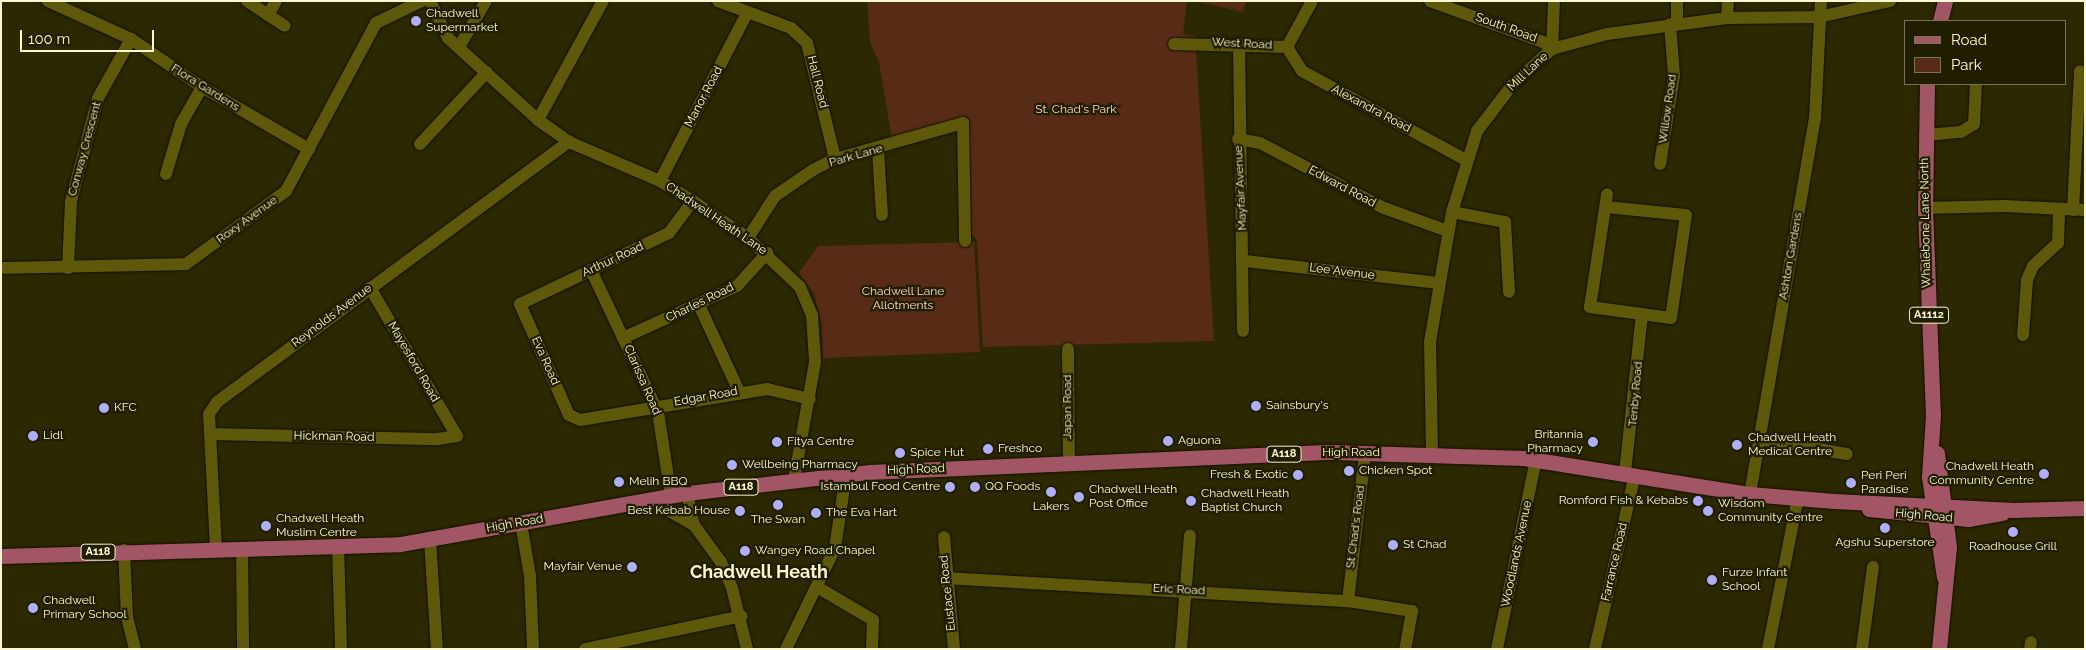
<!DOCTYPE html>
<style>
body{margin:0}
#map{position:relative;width:2086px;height:650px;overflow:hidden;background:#2b2802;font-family:Raleway,sans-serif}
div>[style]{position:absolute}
.green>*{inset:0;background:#582b16}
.roads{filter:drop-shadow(0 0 1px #121000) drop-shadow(0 0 1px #121000)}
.minor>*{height:12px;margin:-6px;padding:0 6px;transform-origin:6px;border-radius:6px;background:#5e580b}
.major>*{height:15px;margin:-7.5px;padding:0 7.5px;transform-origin:7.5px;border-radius:7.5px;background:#a25665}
.dots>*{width:14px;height:14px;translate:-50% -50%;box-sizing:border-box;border:2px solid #211e00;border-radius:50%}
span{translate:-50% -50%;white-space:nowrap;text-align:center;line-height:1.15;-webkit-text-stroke:4.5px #211e00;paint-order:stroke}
.shield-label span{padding:1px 4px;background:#211e00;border:1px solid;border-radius:4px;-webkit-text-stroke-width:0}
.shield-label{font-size:11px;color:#f9f7d4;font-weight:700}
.poi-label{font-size:12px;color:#f9f7d4}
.left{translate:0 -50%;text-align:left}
.right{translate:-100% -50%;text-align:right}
.street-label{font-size:12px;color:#f9f7d4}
.park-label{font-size:12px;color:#fbd6c5}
.district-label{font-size:18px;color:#f9f7d4;font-weight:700}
.frame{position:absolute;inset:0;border:2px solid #f9f7d4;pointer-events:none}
.legend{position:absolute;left:1904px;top:20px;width:162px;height:65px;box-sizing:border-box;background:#211e00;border:1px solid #777555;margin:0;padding:6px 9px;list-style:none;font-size:15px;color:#f9f7d4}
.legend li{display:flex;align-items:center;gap:10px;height:25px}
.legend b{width:25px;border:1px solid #777555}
.scale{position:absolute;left:20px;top:30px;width:134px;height:22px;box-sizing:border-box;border:2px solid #f9f7d4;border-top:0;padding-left:6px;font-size:15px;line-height:18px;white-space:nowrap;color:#f9f7d4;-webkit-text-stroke:4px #211e00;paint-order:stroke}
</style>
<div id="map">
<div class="green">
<i style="clip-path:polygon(867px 1px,1187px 1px,1183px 34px,1195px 36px,1214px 341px,983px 347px,977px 241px,972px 234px,967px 116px,892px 139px,879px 62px,870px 42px)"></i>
<i style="clip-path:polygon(1195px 1px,1246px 1px,1243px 12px)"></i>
<i style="clip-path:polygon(974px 242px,980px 352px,823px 358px,822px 324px,814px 294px,799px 273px,818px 246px)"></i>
</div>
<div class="roads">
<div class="minor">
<i style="left:48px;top:1px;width:91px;rotate:24.6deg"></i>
<i style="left:131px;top:39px;width:86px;rotate:34.1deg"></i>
<i style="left:202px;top:87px;width:124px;rotate:30.1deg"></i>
<i style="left:247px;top:1px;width:45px;rotate:33.3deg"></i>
<i style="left:430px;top:1px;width:41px;rotate:64.1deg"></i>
<i style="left:448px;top:38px;width:122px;rotate:42.3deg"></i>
<i style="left:538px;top:120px;width:38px;rotate:35deg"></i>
<i style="left:569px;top:142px;width:99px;rotate:23.2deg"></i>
<i style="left:660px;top:181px;width:39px;rotate:31deg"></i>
<i style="left:693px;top:201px;width:66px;rotate:33.9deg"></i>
<i style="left:748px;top:238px;width:71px;rotate:43.3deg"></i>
<i style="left:800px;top:287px;width:30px;rotate:67deg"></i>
<i style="left:812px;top:315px;width:47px;rotate:86.3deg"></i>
<i style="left:815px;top:362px;width:120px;rotate:100.1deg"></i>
<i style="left:718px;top:1px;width:78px;rotate:20.3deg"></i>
<i style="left:791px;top:28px;width:22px;rotate:43deg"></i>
<i style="left:807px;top:43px;width:119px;rotate:76.4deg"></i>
<i style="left:1430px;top:1px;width:120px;rotate:19.9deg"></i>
<i style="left:1543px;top:42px;width:11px;rotate:38deg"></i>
<i style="left:1677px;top:1px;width:21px;rotate:90deg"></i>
<i style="left:268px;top:15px;width:16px;rotate:-60deg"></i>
<i style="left:1727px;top:18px;width:17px;rotate:-87deg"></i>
<i style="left:1174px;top:44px;width:113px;rotate:1.5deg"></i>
<i style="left:1287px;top:47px;width:52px;rotate:-61.5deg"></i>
<i style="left:1239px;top:44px;width:287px;rotate:89.2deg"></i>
<i style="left:459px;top:47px;width:53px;rotate:-59.6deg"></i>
<i style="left:1287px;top:47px;width:28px;rotate:58deg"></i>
<i style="left:1302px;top:71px;width:187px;rotate:28.5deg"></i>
<i style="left:1552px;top:49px;width:48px;rotate:-87.6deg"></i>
<i style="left:538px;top:120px;width:136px;rotate:-61.4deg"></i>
<i style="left:1925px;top:135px;width:36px;rotate:-5deg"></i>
<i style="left:1961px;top:132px;width:15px;rotate:-32deg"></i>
<i style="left:1974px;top:124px;width:40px;rotate:-87.1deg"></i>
<i style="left:1238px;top:139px;width:22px;rotate:10deg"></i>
<i style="left:1260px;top:143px;width:140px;rotate:27.7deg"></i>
<i style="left:1384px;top:208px;width:68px;rotate:19.8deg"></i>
<i style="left:420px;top:144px;width:98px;rotate:-47.1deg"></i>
<i style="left:878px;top:150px;width:65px;rotate:86.5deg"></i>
<i style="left:1660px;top:164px;width:89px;rotate:-81deg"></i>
<i style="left:1674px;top:76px;width:52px;rotate:-94.4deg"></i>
<i style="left:166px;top:174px;width:52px;rotate:-73.3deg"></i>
<i style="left:181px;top:124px;width:43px;rotate:-60.4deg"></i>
<i style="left:660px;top:181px;width:189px;rotate:-62.6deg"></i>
<i style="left:693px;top:201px;width:40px;rotate:127deg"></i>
<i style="left:669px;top:233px;width:165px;rotate:154.5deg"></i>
<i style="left:520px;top:304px;width:121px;rotate:66.2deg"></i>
<i style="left:569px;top:415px;width:12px;rotate:24deg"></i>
<i style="left:580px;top:420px;width:190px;rotate:-9.4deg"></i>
<i style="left:767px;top:389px;width:44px;rotate:13.1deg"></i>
<i style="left:1606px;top:207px;width:80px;rotate:5.7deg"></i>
<i style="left:1686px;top:215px;width:104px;rotate:98.3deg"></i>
<i style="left:1671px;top:318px;width:82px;rotate:-172.3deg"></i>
<i style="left:1590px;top:307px;width:114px;rotate:-81.4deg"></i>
<i style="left:1925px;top:208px;width:79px;rotate:-1.5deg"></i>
<i style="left:2004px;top:206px;width:81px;rotate:2.8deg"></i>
<i style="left:2073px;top:210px;width:139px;rotate:-87.1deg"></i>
<i style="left:1452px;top:212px;width:54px;rotate:10.7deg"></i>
<i style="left:1505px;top:222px;width:70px;rotate:86.7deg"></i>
<i style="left:748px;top:238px;width:50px;rotate:-57.3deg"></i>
<i style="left:775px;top:196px;width:46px;rotate:-34.4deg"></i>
<i style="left:813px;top:170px;width:25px;rotate:-27deg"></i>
<i style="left:835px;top:159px;width:133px;rotate:-15.7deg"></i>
<i style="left:963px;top:123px;width:118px;rotate:89deg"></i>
<i style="left:1245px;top:261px;width:195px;rotate:6.5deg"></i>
<i style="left:1px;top:268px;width:185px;rotate:-1.2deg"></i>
<i style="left:186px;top:264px;width:124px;rotate:-36.1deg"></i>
<i style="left:286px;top:191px;width:191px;rotate:-61.8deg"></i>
<i style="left:376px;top:23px;width:51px;rotate:-25.6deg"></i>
<i style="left:68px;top:268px;width:67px;rotate:-87.4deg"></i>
<i style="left:71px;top:201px;width:106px;rotate:-75.3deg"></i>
<i style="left:98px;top:98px;width:68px;rotate:-60.8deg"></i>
<i style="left:591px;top:270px;width:157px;rotate:64.7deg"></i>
<i style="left:658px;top:412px;width:85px;rotate:81.2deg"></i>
<i style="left:699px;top:305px;width:95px;rotate:65.1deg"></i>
<i style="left:2023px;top:335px;width:55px;rotate:-85.8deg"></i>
<i style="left:2027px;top:280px;width:15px;rotate:-67deg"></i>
<i style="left:2033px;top:266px;width:34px;rotate:-43deg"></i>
<i style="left:2058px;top:243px;width:34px;rotate:-88deg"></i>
<i style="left:623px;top:338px;width:125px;rotate:-24.5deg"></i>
<i style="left:737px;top:286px;width:45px;rotate:-47.7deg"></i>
<i style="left:1068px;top:349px;width:116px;rotate:89.5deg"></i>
<i style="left:211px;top:434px;width:227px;rotate:1.3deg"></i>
<i style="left:438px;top:439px;width:19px;rotate:-9deg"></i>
<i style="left:457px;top:436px;width:172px;rotate:-120.4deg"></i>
<i style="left:1760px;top:439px;width:88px;rotate:9.8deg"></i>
<i style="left:1432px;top:454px;width:112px;rotate:-91deg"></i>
<i style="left:1430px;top:342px;width:132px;rotate:-80.4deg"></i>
<i style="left:1452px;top:212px;width:85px;rotate:-72.8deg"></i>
<i style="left:1477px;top:131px;width:59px;rotate:-52.5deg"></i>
<i style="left:1513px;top:84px;width:52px;rotate:-41.9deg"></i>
<i style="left:1552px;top:49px;width:57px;rotate:-15.3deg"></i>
<i style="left:1607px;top:34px;width:121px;rotate:-7.6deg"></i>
<i style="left:1727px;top:18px;width:92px;rotate:-0.6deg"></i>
<i style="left:1819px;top:17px;width:73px;rotate:-12.7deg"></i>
<i style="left:1625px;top:473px;width:160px;rotate:-83.9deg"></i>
<i style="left:687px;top:493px;width:33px;rotate:78deg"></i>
<i style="left:694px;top:525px;width:46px;rotate:53.9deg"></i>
<i style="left:721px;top:562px;width:28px;rotate:67deg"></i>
<i style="left:732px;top:588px;width:63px;rotate:76.2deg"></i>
<i style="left:1750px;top:494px;width:381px;rotate:-80.2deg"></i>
<i style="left:1815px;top:119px;width:118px;rotate:-87.1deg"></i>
<i style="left:649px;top:500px;width:51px;rotate:29.1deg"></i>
<i style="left:521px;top:523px;width:54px;rotate:80.4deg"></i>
<i style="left:530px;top:576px;width:73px;rotate:87.6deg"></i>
<i style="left:944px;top:537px;width:112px;rotate:84.9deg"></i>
<i style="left:430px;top:539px;width:110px;rotate:86.4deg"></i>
<i style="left:338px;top:546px;width:103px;rotate:88.3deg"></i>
<i style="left:216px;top:548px;width:134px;rotate:-93deg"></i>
<i style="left:209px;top:414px;width:14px;rotate:-56deg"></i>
<i style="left:217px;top:402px;width:438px;rotate:-36.5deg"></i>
<i style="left:242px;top:548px;width:101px;rotate:89.4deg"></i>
<i style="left:124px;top:550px;width:67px;rotate:87.4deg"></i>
<i style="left:127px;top:617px;width:33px;rotate:76deg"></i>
<i style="left:945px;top:578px;width:404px;rotate:3.3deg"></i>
<i style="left:1348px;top:601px;width:65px;rotate:8.9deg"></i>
<i style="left:1412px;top:611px;width:39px;rotate:100deg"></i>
<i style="left:817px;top:587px;width:65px;rotate:30.5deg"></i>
<i style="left:873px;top:620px;width:29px;rotate:92deg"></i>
<i style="left:1348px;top:601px;width:149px;rotate:-83.4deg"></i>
<i style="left:585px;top:649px;width:160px;rotate:-11.9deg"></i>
<i style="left:786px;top:649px;width:112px;rotate:-64.1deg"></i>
<i style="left:835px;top:548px;width:75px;rotate:-81.5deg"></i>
<i style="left:1181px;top:649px;width:114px;rotate:-85.5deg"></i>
<i style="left:1497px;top:649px;width:194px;rotate:-78.4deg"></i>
<i style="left:1595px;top:649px;width:179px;rotate:-77.1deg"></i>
<i style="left:1768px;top:649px;width:154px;rotate:-78.8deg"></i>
<i style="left:1862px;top:649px;width:83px;rotate:-82.4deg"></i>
<i style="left:2030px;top:649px;width:7px;rotate:-82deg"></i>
</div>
<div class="major">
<i style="left:1940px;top:21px;width:21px;rotate:-76deg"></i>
<i style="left:1927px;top:84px;width:124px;rotate:90.9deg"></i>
<i style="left:1925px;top:208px;width:207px;rotate:87.8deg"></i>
<i style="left:1933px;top:415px;width:62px;rotate:93.7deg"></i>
<i style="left:1929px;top:477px;width:101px;rotate:81.5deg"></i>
<i style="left:1937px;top:453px;width:95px;rotate:82.7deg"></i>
<i style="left:1949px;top:547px;width:102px;rotate:95.6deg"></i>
<i style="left:1869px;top:509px;width:100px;rotate:5.8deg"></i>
<i style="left:1968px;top:519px;width:35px;rotate:-10deg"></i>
<i style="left:1px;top:556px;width:399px;rotate:-1.7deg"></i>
<i style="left:400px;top:544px;width:291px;rotate:-10.1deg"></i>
<i style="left:687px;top:493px;width:183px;rotate:-6.6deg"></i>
<i style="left:869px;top:472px;width:463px;rotate:-2.5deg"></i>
<i style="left:1332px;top:452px;width:192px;rotate:1.8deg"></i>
<i style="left:1524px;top:458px;width:229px;rotate:9.1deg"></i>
<i style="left:1750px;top:494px;width:84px;rotate:4.8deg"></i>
<i style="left:1834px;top:501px;width:180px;rotate:2.9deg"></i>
<i style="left:2014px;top:510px;width:71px;rotate:-1.6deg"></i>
</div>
</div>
<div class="dots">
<i style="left:416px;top:21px;background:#b0aefa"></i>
<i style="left:1256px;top:406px;background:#b0aefa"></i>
<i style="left:104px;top:408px;background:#b0aefa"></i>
<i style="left:33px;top:436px;background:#b0aefa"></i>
<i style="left:1168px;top:441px;background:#b0aefa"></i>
<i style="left:777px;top:442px;background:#b0aefa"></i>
<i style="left:1593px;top:442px;background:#b0aefa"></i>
<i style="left:1737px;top:445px;background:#b0aefa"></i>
<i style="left:988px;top:449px;background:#b0aefa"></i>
<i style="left:900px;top:453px;background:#b0aefa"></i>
<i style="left:732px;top:465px;background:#b0aefa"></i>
<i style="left:1349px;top:471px;background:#b0aefa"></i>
<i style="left:2044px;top:474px;background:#b0aefa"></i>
<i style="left:1298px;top:475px;background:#b0aefa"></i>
<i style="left:619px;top:482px;background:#b0aefa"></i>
<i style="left:1851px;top:483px;background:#b0aefa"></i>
<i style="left:950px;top:487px;background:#b0aefa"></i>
<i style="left:975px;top:487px;background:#b0aefa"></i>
<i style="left:1051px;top:492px;background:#b0aefa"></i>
<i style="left:1079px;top:497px;background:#b0aefa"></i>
<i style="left:1191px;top:501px;background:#b0aefa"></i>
<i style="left:1698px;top:501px;background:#b0aefa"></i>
<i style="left:778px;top:505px;background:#b0aefa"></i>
<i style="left:740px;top:511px;background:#b0aefa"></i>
<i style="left:1708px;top:511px;background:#b0aefa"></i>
<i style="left:816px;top:513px;background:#b0aefa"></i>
<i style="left:266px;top:526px;background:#b0aefa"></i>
<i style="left:1885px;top:528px;background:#b0aefa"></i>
<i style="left:2013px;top:532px;background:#b0aefa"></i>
<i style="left:1393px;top:545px;background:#b0aefa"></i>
<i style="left:745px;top:551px;background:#b0aefa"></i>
<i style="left:632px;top:567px;background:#b0aefa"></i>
<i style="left:1712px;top:580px;background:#b0aefa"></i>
<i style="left:33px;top:608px;background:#b0aefa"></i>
</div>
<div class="shield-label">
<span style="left:1929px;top:315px">A1112</span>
<span style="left:1284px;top:454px">A118</span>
<span style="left:741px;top:487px">A118</span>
<span style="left:98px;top:552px">A118</span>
</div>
<div class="poi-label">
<span class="left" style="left:426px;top:21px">Chadwell<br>Supermarket</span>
<span class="left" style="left:1266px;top:406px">Sainsbury's</span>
<span class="left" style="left:114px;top:408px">KFC</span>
<span class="right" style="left:1583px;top:442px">Britannia<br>Pharmacy</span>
<span class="left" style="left:43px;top:436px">Lidl</span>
<span class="left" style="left:1748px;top:445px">Chadwell Heath<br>Medical Centre</span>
<span class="left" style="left:1178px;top:441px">Aguona</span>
<span class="left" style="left:787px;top:442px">Fitya Centre</span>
<span class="left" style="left:998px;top:449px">Freshco</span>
<span class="left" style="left:910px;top:453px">Spice Hut</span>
<span class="left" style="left:742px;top:465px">Wellbeing Pharmacy</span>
<span class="right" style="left:2034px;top:474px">Chadwell Heath<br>Community Centre</span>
<span class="left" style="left:1359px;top:471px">Chicken Spot</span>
<span class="right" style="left:1288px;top:475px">Fresh &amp; Exotic</span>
<span class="left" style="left:1861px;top:483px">Peri Peri<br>Paradise</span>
<span class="left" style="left:629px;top:482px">Melih BBQ</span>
<span class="right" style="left:940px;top:487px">Istambul Food Centre</span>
<span class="left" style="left:985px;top:487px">QQ Foods</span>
<span class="left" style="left:1089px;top:497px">Chadwell Heath<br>Post Office</span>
<span class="left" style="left:1201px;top:501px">Chadwell Heath<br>Baptist Church</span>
<span class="right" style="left:1688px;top:501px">Romford Fish &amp; Kebabs</span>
<span class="left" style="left:1718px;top:511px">Wisdom<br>Community Centre</span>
<span style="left:1051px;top:507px">Lakers</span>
<span class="right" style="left:730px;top:511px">Best Kebab House</span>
<span class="left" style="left:826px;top:513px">The Eva Hart</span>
<span class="left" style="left:276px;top:526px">Chadwell Heath<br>Muslim Centre</span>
<span style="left:778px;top:520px">The Swan</span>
<span style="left:1885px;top:543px">Agshu Superstore</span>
<span class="left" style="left:1403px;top:545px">St Chad</span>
<span style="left:2013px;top:547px">Roadhouse Grill</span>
<span class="left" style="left:755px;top:551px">Wangey Road Chapel</span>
<span class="right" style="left:622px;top:567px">Mayfair Venue</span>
<span class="left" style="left:1722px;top:580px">Furze Infant<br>School</span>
<span class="left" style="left:43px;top:608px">Chadwell<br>Primary School</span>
</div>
<div class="street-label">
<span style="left:1506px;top:28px;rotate:20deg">South Road</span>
<span style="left:1242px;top:44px;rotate:3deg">West Road</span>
<span style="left:1528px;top:72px;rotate:-43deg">Mill Lane</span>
<span style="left:817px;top:82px;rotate:76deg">Hall Road</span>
<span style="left:205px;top:88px;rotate:32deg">Flora Gardens</span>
<span style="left:704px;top:97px;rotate:-62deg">Manor Road</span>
<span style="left:1371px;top:109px;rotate:28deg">Alexandra Road</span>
<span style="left:1668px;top:109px;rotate:-82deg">Willow Road</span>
<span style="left:85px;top:149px;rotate:-75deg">Conway Crescent</span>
<span style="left:856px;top:156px;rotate:-16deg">Park Lane</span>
<span style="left:1342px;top:187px;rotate:28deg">Edward Road</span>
<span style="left:1241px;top:188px;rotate:-93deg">Mayfair Avenue</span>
<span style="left:716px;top:219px;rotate:34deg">Chadwell Heath Lane</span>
<span style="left:247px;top:220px;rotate:-36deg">Roxy Avenue</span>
<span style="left:1926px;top:223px;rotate:-91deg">Whalebone Lane North</span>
<span style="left:1791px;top:256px;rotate:-80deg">Ashton Gardens</span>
<span style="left:613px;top:260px;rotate:-25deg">Arthur Road</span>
<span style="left:1342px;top:272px;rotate:7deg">Lee Avenue</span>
<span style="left:700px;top:303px;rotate:-26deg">Charles Road</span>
<span style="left:332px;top:316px;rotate:-37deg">Reynolds Avenue</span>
<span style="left:545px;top:361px;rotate:66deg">Eva Road</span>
<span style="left:413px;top:362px;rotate:60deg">Mayesford Road</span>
<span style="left:642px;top:380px;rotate:66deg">Clarissa Road</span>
<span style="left:1636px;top:394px;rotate:-85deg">Tenby Road</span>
<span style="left:706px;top:397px;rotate:-10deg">Edgar Road</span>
<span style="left:1068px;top:407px;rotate:-90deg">Japan Road</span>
<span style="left:334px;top:437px;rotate:1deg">Hickman Road</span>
<span style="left:1351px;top:453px">High Road</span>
<span style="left:916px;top:470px;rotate:-2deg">High Road</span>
<span style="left:1924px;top:516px;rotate:5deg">High Road</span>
<span style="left:515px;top:524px;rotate:-10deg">High Road</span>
<span style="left:1356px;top:527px;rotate:-83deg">St Chad's Road</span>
<span style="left:1517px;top:554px;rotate:-78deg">Woodlands Avenue</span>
<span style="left:1615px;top:562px;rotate:-77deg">Farrance Road</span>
<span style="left:1179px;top:590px;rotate:3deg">Eric Road</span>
<span style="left:948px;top:593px;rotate:-96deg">Eustace Road</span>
</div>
<div class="park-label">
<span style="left:1076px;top:110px">St. Chad's Park</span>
<span style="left:903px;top:299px">Chadwell Lane<br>Allotments</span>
</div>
<div class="district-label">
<span style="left:759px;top:572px">Chadwell Heath</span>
</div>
<div class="frame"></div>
<ul class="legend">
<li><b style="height:6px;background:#a25665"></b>Road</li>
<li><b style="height:14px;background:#582b16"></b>Park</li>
</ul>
<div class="scale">100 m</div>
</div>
